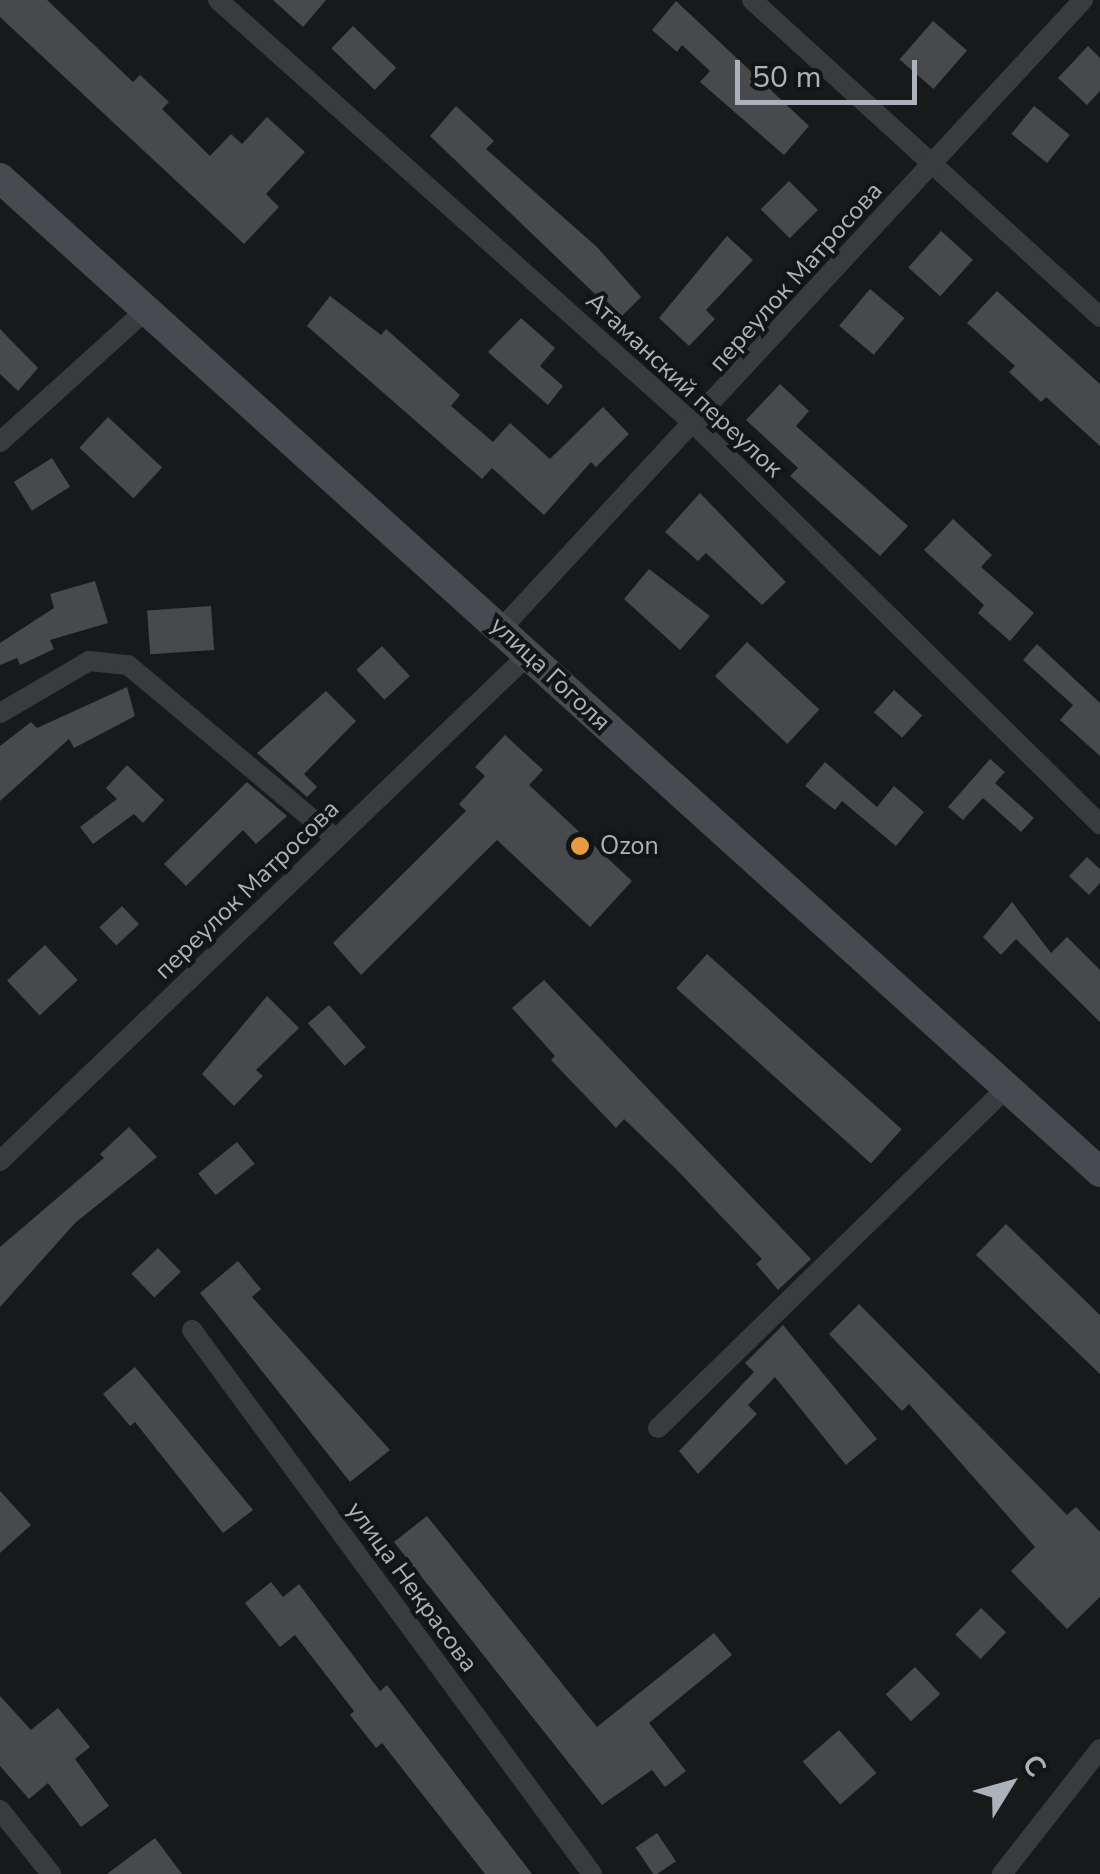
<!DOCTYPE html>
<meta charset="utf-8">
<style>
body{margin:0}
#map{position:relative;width:1100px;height:1874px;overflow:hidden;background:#18191a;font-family:"Nunito Sans",sans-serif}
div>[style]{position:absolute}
.building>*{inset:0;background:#47494d;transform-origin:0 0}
.minor>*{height:20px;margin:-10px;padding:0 10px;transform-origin:10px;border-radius:10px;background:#3a3b3f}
.secondary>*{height:30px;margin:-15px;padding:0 15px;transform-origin:15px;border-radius:15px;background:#484a4f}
.dots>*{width:28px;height:28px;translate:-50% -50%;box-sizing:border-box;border:5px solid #131415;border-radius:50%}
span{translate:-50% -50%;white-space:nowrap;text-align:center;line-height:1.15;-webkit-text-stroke:8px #131415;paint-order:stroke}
.street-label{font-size:25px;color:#abb2b9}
.poi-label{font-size:25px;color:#abb2b9}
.left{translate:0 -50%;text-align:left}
.north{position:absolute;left:960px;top:1734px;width:100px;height:100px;-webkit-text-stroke:8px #131415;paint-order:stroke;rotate:53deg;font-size:28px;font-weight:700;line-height:40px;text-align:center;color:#abb2b9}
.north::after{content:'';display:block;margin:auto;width:35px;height:45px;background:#abb2b9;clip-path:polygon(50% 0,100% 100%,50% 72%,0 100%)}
.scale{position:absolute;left:735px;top:60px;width:182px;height:45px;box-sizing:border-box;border:5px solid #abb2b9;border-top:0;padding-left:12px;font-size:30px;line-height:35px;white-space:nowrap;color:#abb2b9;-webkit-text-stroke:8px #131415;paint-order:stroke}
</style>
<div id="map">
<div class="building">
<i style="clip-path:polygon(0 0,47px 0,133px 82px,140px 75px,169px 102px,162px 109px,210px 156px,231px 134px,242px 144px,267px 117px,305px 152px,266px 194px,279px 207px,244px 244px,0 17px)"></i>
<i style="clip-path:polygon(273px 0,326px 0,303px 27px)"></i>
<i style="clip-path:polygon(676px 1px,809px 126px,784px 155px,700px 82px,710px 71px,682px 45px,677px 52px,652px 30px)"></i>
<i style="left:933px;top:21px;width:45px;height:51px;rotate:41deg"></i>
<i style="left:353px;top:26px;width:60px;height:31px;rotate:44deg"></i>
<i style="clip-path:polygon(1088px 46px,1100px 58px,1100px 91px,1087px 105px,1058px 78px)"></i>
<i style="clip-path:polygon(456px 106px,494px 141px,486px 149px,597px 247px,641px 297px,620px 318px,430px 136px)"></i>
<i style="left:1034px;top:106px;width:46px;height:36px;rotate:39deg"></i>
<i style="left:789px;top:181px;width:41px;height:40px;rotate:45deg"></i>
<i style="left:941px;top:231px;width:43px;height:49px;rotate:42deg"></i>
<i style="clip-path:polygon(727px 236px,753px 260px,706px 310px,715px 319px,689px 346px,659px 318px)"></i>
<i style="left:870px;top:289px;width:45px;height:48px;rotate:40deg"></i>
<i style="clip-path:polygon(997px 291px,1100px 384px,1100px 446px,1046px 397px,1041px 402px,1009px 372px,1015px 366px,967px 323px)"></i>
<i style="clip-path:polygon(330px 296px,381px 335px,386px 329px,460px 395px,451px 406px,493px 442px,510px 423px,550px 459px,603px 407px,629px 434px,596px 467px,591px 462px,544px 515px,492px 468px,482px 479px,307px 326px)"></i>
<i style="clip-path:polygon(521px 318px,555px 348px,540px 366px,563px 386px,548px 405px,488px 352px)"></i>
<i style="clip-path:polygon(0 329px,38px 368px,18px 391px,0 374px)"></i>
<i style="clip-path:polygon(780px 384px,809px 411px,796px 426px,908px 526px,880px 556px,790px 476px,798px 468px,746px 420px)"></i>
<i style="left:108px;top:417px;width:74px;height:42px;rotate:43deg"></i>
<i style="left:52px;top:458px;width:34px;height:45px;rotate:58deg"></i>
<i style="clip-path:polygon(700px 493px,786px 582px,762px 605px,706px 553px,698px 561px,665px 532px)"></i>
<i style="clip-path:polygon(953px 519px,992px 555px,981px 567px,1034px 613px,1010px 641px,978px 613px,984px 605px,924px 550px)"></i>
<i style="clip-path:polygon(649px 569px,710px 616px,680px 650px,624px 599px)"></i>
<i style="clip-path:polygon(95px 581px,108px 623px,50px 640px,54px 649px,20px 665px,17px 658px,0 665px,0 643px,54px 608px,50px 594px)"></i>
<i style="left:211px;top:606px;width:44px;height:64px;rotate:86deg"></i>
<i style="left:747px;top:642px;width:99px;height:47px;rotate:43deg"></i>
<i style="clip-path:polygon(1037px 644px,1100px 703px,1100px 756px,1060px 720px,1073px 705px,1023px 660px)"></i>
<i style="left:382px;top:646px;width:41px;height:35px;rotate:47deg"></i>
<i style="clip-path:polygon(127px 687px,135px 716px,74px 748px,69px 739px,0 801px,0 746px,31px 722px,37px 728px)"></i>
<i style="left:894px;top:690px;width:38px;height:30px;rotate:42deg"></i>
<i style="clip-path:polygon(326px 691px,356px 721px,304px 774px,317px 787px,307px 797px,257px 753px)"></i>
<i style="clip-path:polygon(505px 735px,543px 770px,529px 785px,632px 881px,590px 927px,497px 840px,361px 975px,333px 943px,466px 811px,459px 804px,485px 776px,475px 767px)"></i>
<i style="clip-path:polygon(990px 759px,1005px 772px,995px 783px,1034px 818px,1021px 832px,983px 798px,963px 820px,948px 807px)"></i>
<i style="clip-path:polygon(825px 762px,877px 807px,894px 786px,924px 812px,896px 846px,842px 801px,835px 810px,805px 786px)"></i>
<i style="clip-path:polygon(127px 765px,164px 800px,143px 823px,134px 814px,93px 844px,80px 827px,117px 799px,106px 788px)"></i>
<i style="clip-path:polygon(247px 782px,287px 816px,256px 844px,243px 830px,186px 886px,164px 864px)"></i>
<i style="clip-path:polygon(1087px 857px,1100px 869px,1100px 883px,1089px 895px,1069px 876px)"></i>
<i style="clip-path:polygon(1012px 902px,1051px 953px,1067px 937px,1100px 970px,1100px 1022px,1016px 939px,1001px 955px,983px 937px)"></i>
<i style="left:122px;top:906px;width:25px;height:31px;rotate:47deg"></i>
<i style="left:45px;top:945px;width:48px;height:52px;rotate:47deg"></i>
<i style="left:707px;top:954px;width:262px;height:46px;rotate:42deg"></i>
<i style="clip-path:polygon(544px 980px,811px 1259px,778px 1290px,756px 1264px,762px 1259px,676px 1169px,624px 1119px,616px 1128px,551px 1060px,555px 1056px,512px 1008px)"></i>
<i style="clip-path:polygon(267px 996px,299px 1028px,256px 1070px,263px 1076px,234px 1106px,202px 1074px)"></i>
<i style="left:329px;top:1005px;width:56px;height:28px;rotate:49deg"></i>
<i style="clip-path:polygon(129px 1127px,157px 1157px,75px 1223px,0 1307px,0 1247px,104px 1158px,100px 1154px)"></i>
<i style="left:237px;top:1142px;width:28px;height:50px;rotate:51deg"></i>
<i style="clip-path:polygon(1006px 1224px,1100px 1315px,1100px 1374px,976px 1255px)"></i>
<i style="left:158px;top:1248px;width:33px;height:37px;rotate:46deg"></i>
<i style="clip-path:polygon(238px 1261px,261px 1289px,252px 1297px,390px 1450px,350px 1482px,200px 1293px)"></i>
<i style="clip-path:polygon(859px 1304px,1067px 1515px,1076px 1507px,1100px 1532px,1100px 1597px,1067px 1629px,1011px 1571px,1035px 1547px,909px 1404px,902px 1411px,829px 1334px)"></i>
<i style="clip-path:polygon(783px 1325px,877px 1439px,846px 1465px,775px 1377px,748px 1405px,757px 1414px,698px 1474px,679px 1451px,754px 1372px,745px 1363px)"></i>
<i style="clip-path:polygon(135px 1367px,253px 1510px,223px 1533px,135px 1422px,130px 1426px,103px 1394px)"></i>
<i style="clip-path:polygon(0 1491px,31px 1525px,0 1553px)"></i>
<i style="clip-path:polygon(427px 1516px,597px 1727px,714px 1633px,732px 1655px,649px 1723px,686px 1771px,665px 1787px,652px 1770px,602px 1805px,394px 1542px)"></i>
<i style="clip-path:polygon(271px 1582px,283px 1597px,299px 1584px,380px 1691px,387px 1685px,532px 1874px,485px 1874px,382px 1743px,376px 1748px,350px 1715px,354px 1711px,295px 1635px,280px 1647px,245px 1603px)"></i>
<i style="left:981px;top:1608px;width:35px;height:37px;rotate:44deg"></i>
<i style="left:915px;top:1667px;width:37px;height:40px;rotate:47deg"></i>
<i style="clip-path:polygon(0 1696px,31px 1730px,58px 1708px,90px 1747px,75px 1759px,109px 1806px,81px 1827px,48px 1783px,29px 1799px,0 1766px)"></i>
<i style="left:839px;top:1730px;width:57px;height:48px;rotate:49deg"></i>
<i style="left:657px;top:1833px;width:34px;height:26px;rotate:56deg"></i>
<i style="clip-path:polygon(155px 1838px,182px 1874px,107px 1874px)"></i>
</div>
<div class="minor">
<i style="left:218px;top:0;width:639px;rotate:41.7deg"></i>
<i style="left:695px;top:425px;width:569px;rotate:44.57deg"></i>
<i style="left:752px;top:0;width:471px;rotate:42.3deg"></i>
<i style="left:0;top:442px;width:197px;rotate:-42.1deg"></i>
<i style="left:501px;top:629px;width:857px;rotate:-47.22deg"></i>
<i style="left:0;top:713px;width:103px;rotate:-30.3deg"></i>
<i style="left:89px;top:661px;width:39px;rotate:6deg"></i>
<i style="left:128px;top:665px;width:271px;rotate:39.9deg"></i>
<i style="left:0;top:1161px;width:733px;rotate:-43.78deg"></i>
<i style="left:192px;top:1330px;width:675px;rotate:53.67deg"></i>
<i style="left:658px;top:1428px;width:487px;rotate:-44.3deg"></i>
<i style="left:0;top:1810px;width:82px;rotate:51.4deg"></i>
<i style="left:1002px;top:1874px;width:159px;rotate:-51.9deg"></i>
</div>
<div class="secondary">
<i style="left:0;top:178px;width:1483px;rotate:42.1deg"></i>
</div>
<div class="dots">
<i style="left:580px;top:846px;background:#e89a43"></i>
</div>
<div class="street-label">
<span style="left:796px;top:277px;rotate:-48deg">переулок Матросова</span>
<span style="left:684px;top:385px;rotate:43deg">Атаманский переулок</span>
<span style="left:550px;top:674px;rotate:43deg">улица Гоголя</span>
<span style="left:247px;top:890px;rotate:-44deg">переулок Матросова</span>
<span style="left:412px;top:1587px;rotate:54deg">улица Некрасова</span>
</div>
<div class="poi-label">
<span class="left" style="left:600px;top:846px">Ozon</span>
</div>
<div class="north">С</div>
<div class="scale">50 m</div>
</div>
